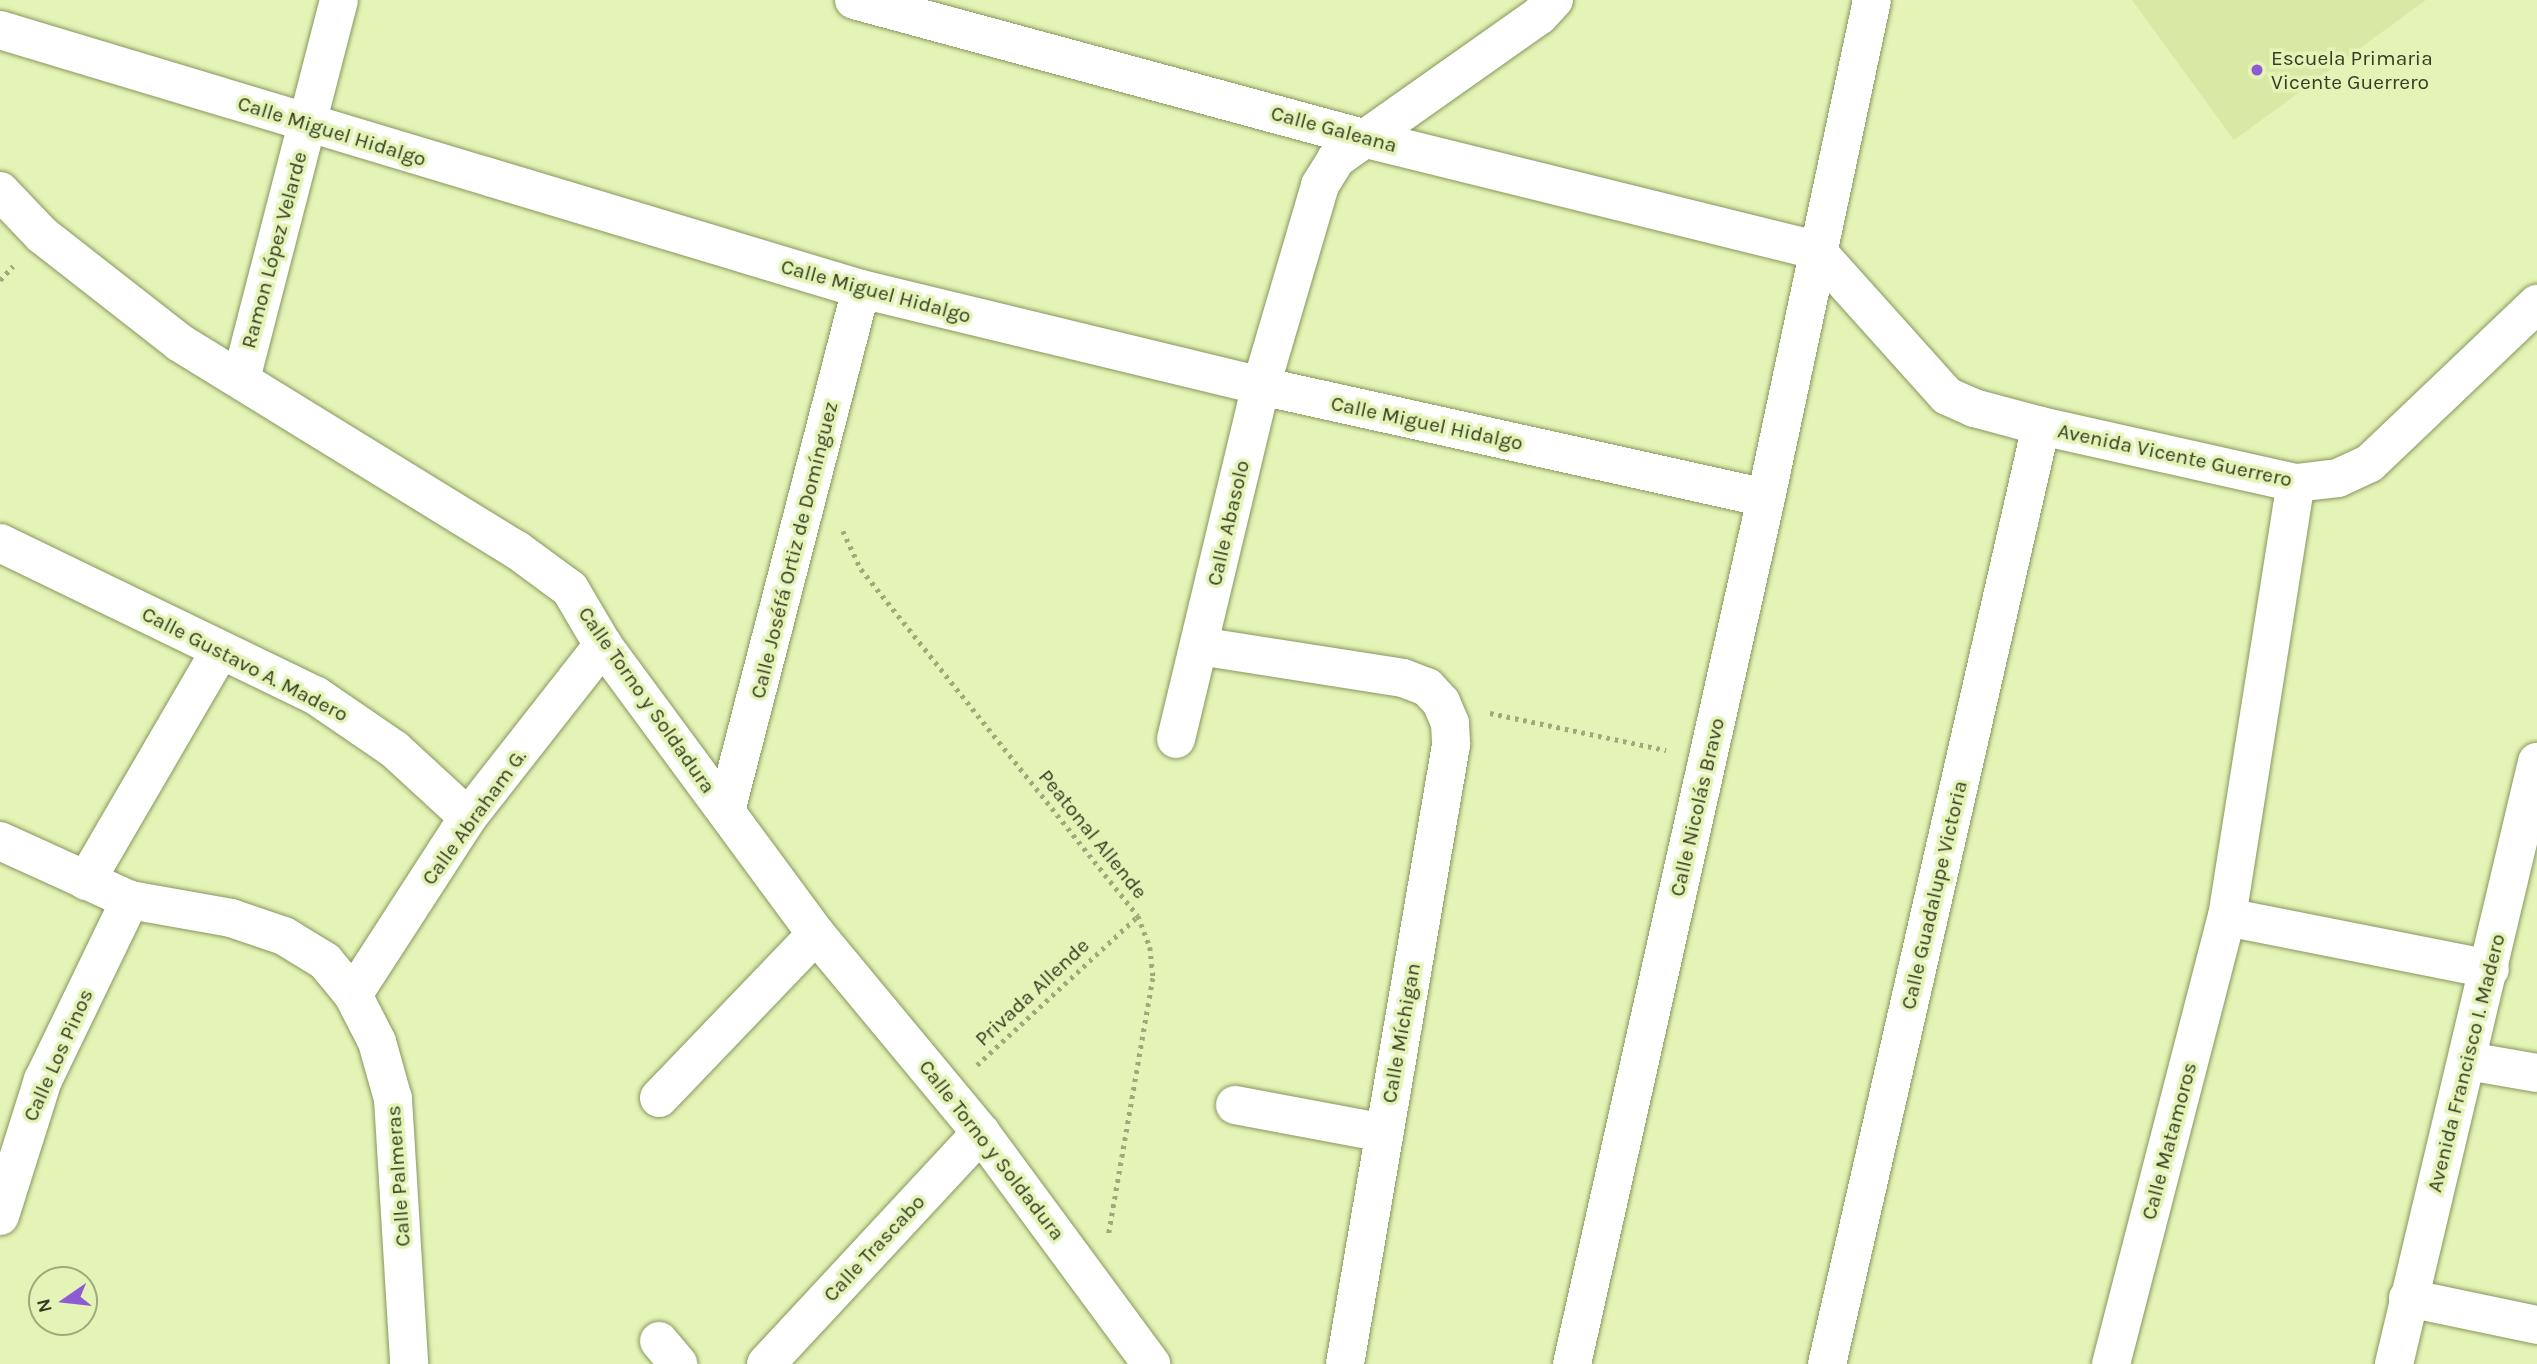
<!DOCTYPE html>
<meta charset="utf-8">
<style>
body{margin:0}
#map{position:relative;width:2537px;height:1364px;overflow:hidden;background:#e3f4b6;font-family:Karla,sans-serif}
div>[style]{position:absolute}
.built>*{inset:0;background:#d8e9a5}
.path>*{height:4.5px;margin-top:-2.25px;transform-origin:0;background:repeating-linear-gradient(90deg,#9eaa7c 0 3.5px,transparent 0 8.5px)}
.roads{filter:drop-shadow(0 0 2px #88965d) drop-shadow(0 0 2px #88965d)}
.street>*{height:38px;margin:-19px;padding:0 19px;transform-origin:19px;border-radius:19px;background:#fff}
.dots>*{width:19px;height:19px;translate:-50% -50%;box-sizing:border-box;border:4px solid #e3f4b6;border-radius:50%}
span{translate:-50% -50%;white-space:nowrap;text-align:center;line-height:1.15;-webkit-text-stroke:7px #e3f4b6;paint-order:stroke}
.poi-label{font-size:21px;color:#373d25}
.left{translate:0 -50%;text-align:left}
.street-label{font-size:21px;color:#373d25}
.north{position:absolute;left:28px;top:1266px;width:70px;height:70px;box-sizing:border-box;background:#e3f4b6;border:2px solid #9eab7c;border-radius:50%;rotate:256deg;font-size:19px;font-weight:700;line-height:28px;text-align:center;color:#373d25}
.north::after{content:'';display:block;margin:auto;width:24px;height:32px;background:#8e5bd3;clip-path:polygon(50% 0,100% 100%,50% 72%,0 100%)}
</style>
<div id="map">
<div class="built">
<i style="clip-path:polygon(2132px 0,2426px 0,2234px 140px)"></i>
</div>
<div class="path">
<i style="left:0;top:280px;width:19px;rotate:-47deg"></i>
<i style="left:843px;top:531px;width:42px;rotate:64.7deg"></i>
<i style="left:861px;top:569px;width:444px;rotate:51.4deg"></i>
<i style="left:1138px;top:916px;width:33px;rotate:69deg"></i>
<i style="left:1150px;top:947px;width:31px;rotate:84deg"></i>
<i style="left:1153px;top:978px;width:260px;rotate:99.8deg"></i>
<i style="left:1490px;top:713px;width:180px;rotate:11.9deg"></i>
<i style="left:977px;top:1065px;width:219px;rotate:-42.8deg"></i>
</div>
<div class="roads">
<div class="street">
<i style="left:854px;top:0;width:527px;rotate:15.17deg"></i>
<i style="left:1363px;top:138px;width:467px;rotate:13.9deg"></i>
<i style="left:0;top:30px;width:899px;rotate:16.74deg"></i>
<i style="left:861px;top:289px;width:412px;rotate:13.6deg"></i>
<i style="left:1261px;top:386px;width:517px;rotate:12.5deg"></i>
<i style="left:0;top:191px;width:61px;rotate:46.3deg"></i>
<i style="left:42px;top:235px;width:175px;rotate:38deg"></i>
<i style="left:180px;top:343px;width:395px;rotate:31.6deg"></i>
<i style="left:517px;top:550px;width:66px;rotate:36.3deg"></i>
<i style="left:570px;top:589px;width:65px;rotate:59.5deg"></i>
<i style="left:603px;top:645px;width:359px;rotate:53.6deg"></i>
<i style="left:816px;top:934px;width:259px;rotate:50.3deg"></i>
<i style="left:981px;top:1133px;width:287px;rotate:53.6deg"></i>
<i style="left:1816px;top:250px;width:196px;rotate:48.1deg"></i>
<i style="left:1947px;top:396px;width:30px;rotate:24deg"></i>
<i style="left:1974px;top:408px;width:69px;rotate:15deg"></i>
<i style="left:2041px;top:426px;width:261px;rotate:12.6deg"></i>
<i style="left:2296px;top:483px;width:42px;rotate:-6.8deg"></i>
<i style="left:2338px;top:478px;width:35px;rotate:-25deg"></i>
<i style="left:2370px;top:463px;width:231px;rotate:-43.6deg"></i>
<i style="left:241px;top:379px;width:391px;rotate:-75.5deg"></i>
<i style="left:0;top:543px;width:350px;rotate:25.8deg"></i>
<i style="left:315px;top:695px;width:96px;rotate:34.4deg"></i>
<i style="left:394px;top:749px;width:100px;rotate:42.6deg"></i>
<i style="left:1199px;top:646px;width:206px;rotate:8.9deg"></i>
<i style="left:1403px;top:678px;width:26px;rotate:21deg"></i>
<i style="left:1427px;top:687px;width:21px;rotate:47deg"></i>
<i style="left:1441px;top:702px;width:23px;rotate:67deg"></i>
<i style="left:1450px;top:723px;width:22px;rotate:87deg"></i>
<i style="left:1451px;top:745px;width:628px;rotate:99.72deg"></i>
<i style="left:1176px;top:739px;width:363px;rotate:-76.5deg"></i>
<i style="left:1261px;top:386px;width:209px;rotate:-73.6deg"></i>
<i style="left:1320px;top:185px;width:31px;rotate:-58deg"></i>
<i style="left:1336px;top:159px;width:248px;rotate:-35.2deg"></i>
<i style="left:1539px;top:16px;width:22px;rotate:-47deg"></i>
<i style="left:726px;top:811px;width:539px;rotate:-75.5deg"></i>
<i style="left:0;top:841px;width:143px;rotate:24.4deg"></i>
<i style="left:130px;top:900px;width:103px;rotate:10.1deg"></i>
<i style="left:231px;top:918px;width:56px;rotate:18.8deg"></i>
<i style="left:284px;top:936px;width:48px;rotate:31.4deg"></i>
<i style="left:325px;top:961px;width:44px;rotate:50.5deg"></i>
<i style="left:353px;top:995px;width:53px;rotate:62.9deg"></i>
<i style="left:377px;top:1042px;width:59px;rotate:74.3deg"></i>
<i style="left:393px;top:1099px;width:265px;rotate:86.5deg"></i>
<i style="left:86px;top:881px;width:266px;rotate:-59.8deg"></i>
<i style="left:2227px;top:917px;width:268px;rotate:11.2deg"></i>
<i style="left:353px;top:995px;width:212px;rotate:-57.1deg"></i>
<i style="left:468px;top:817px;width:219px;rotate:-51.9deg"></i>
<i style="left:2468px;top:1061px;width:70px;rotate:9.9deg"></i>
<i style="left:659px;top:1098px;width:227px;rotate:-46.2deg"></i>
<i style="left:1235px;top:1105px;width:152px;rotate:10.6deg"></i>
<i style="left:0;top:1216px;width:143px;rotate:-72.5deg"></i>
<i style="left:43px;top:1080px;width:200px;rotate:-64.2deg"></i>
<i style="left:2408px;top:1298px;width:132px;rotate:11.8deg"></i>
<i style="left:659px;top:1341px;width:30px;rotate:50deg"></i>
<i style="left:766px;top:1364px;width:316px;rotate:-47.1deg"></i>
<i style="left:1572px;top:1364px;width:887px;rotate:-77.37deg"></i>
<i style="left:1766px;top:498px;width:509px;rotate:-77.98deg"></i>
<i style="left:1827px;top:1364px;width:962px;rotate:-77.15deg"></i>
<i style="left:2111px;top:1364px;width:462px;rotate:-75.5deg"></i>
<i style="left:2227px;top:917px;width:439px;rotate:-81deg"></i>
<i style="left:2394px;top:1364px;width:619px;rotate:-76.64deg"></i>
</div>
</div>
<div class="dots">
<i style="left:2257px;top:70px;background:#8e5bd3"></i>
</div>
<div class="poi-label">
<span class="left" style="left:2271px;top:70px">Escuela Primaria<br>Vicente Guerrero</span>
</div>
<div class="street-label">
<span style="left:1334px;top:129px;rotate:15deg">Calle Galeana</span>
<span style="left:332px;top:131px;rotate:17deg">Calle Miguel Hidalgo</span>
<span style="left:274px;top:250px;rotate:-75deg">Ramon López Velarde</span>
<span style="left:876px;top:291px;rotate:15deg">Calle Miguel Hidalgo</span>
<span style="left:1427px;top:423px;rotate:12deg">Calle Miguel Hidalgo</span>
<span style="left:2175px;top:455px;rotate:12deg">Avenida Vicente Guerrero</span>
<span style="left:1228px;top:523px;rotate:-77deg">Calle Abasolo</span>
<span style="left:794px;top:550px;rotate:-76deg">Calle Joséfá Ortiz de Domínguez</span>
<span style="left:245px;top:664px;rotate:27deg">Calle Gustavo A. Madero</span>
<span style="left:647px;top:700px;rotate:55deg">Calle Torno y Soldadura</span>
<span style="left:1697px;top:807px;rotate:-77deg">Calle Nicolás Bravo</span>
<span style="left:474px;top:817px;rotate:-54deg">Calle Abraham G.</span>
<span style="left:1093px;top:834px;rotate:51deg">Peatonal Allende</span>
<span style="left:1934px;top:895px;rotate:-77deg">Calle Guadalupe Victoria</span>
<span style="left:1032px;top:992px;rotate:-43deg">Privada Allende</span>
<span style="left:1401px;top:1033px;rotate:-80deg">Calle Míchigan</span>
<span style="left:58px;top:1055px;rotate:-66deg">Calle Los Pinos</span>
<span style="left:2466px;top:1063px;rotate:-76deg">Avenida Francisco I. Madero</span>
<span style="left:2169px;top:1141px;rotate:-75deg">Calle Matamoros</span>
<span style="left:992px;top:1150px;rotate:52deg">Calle Torno y Soldadura</span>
<span style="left:398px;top:1176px;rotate:-94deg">Calle Palmeras</span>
<span style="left:874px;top:1248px;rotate:-47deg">Calle Trascabo</span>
</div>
<div class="north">N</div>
</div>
